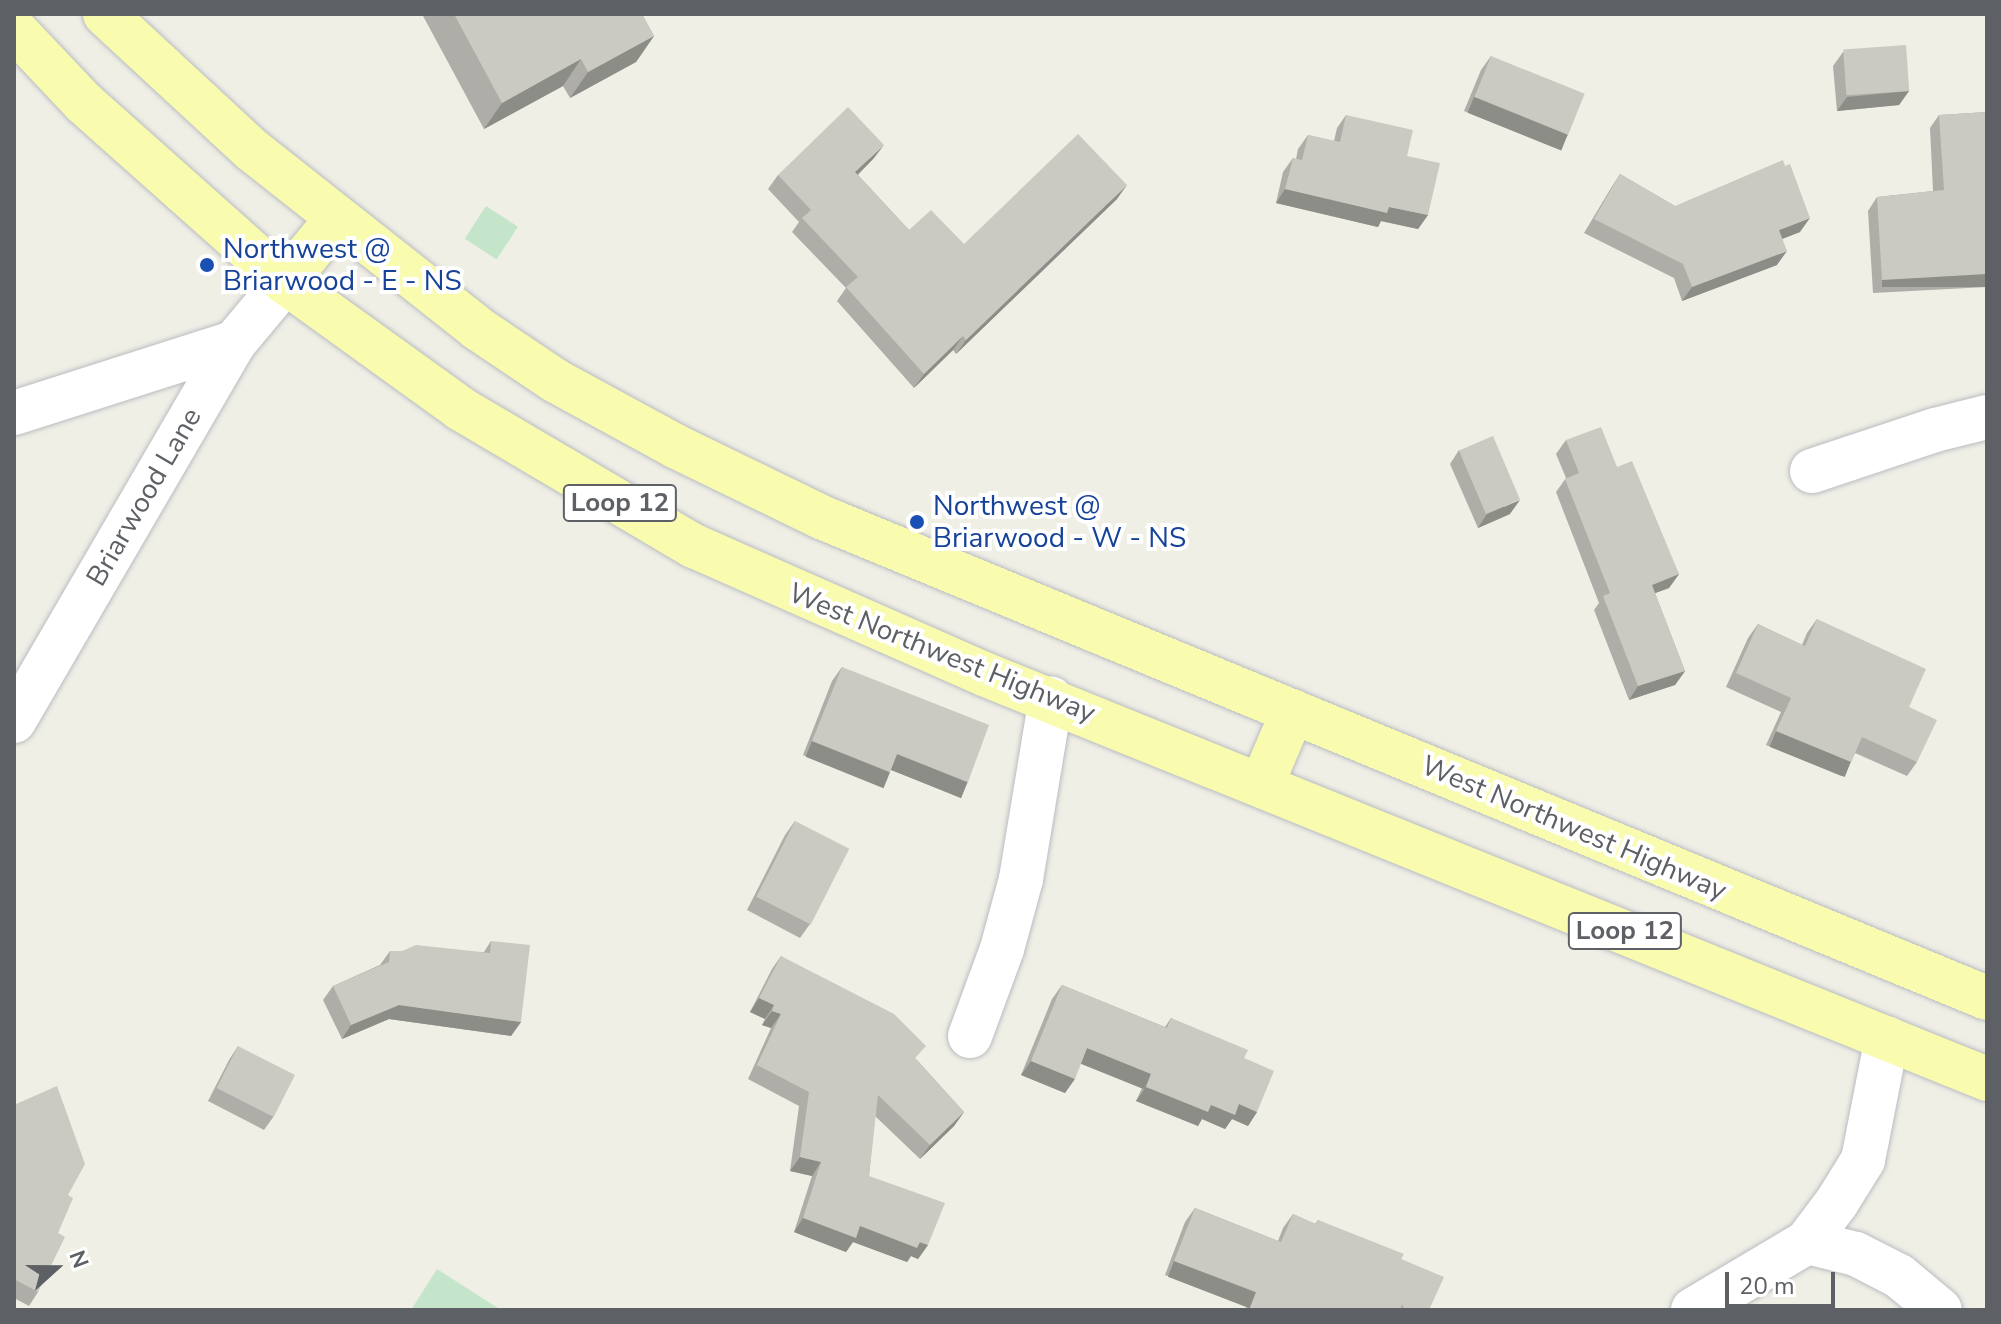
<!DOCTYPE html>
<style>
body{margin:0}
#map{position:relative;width:2001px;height:1324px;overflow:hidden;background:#efefe6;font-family:"Nunito Sans",sans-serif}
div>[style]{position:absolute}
.green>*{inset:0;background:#c4e5ca;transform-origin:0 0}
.roads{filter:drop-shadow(0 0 2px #babcc1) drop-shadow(0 0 2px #babcc1)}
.minor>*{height:44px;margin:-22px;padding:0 22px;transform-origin:22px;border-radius:22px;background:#fff}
.major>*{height:44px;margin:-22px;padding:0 22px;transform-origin:22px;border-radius:22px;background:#f9fbaf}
.wall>*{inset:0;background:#aeada7}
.shaded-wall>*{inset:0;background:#8d8d88;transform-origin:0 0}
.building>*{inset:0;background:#cac9c2;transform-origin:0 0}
.dots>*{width:22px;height:22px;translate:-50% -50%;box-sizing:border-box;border:4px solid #fff;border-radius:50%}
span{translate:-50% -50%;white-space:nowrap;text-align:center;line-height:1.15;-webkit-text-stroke:8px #fff;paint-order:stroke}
.shield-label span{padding:2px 6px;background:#fff;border:2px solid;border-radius:6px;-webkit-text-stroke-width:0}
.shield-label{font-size:26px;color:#5d6065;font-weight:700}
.transit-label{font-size:28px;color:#164399}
.left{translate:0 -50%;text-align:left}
.street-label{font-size:28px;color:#5d6065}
.frame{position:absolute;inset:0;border:16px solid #5d6065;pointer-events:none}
.north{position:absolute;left:16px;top:1228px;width:80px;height:80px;-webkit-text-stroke:6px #fff;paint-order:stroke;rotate:69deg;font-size:22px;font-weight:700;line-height:32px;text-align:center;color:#5d6065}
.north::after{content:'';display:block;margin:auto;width:28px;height:36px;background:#5d6065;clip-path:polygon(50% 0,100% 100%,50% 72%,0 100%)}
.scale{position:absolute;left:1725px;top:1272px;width:110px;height:36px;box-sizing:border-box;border:4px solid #5d6065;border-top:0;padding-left:10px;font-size:24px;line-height:28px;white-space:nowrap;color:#5d6065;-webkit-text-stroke:6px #fff;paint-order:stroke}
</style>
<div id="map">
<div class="green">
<i style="left:486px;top:206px;width:38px;height:39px;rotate:33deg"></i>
<i style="clip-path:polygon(437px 1269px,501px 1310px,411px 1310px)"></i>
</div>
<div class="roads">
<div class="minor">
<i style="left:14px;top:413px;width:231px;rotate:-17.7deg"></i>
<i style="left:1812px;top:471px;width:130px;rotate:-18.4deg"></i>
<i style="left:1935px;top:430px;width:54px;rotate:-14deg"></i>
<i style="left:14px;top:721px;width:437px;rotate:-59.8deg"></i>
<i style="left:234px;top:343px;width:80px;rotate:-50.1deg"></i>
<i style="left:970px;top:1036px;width:93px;rotate:-69.8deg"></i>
<i style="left:1002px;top:949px;width:73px;rotate:-74.8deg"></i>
<i style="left:1021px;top:879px;width:183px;rotate:-80.6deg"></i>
<i style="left:1807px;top:1242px;width:50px;rotate:13.8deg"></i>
<i style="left:1856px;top:1254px;width:48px;rotate:27.1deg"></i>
<i style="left:1899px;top:1276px;width:53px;rotate:39.7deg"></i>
<i style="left:1693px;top:1310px;width:133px;rotate:-30.8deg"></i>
<i style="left:1807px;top:1242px;width:50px;rotate:-53.1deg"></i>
<i style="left:1837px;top:1202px;width:49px;rotate:-58.2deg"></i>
<i style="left:1863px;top:1160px;width:124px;rotate:-78.9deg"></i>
</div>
<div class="major">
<i style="left:105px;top:14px;width:200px;rotate:42.8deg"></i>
<i style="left:252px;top:150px;width:287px;rotate:38.3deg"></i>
<i style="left:477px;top:328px;width:95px;rotate:33.9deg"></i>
<i style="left:556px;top:381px;width:136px;rotate:28.6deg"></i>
<i style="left:675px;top:446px;width:162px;rotate:25.9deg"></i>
<i style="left:821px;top:517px;width:1261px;rotate:22.42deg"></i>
<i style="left:14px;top:29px;width:102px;rotate:46.6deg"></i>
<i style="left:84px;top:103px;width:269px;rotate:41.7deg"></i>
<i style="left:285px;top:282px;width:217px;rotate:35.8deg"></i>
<i style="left:461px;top:409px;width:270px;rotate:30.5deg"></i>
<i style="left:694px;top:546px;width:317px;rotate:23.8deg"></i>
<i style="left:984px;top:674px;width:1082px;rotate:21.99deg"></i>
<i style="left:285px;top:282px;width:80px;rotate:-50.6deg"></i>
<i style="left:1262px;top:784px;width:79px;rotate:-67deg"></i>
</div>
</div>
<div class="wall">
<i style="clip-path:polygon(422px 14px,642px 14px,654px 36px,636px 62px,570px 98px,563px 86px,484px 129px)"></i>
<i style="clip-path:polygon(1843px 52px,1909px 91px,1899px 105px,1837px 111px,1833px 66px)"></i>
<i style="clip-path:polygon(1491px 56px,1568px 135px,1558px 149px,1464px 111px,1481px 70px)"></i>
<i style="clip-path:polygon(1987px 112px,1987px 287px,1873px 293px,1868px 211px,1877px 197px,1933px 191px,1930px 128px,1939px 115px)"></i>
<i style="clip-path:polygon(1346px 115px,1407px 156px,1428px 215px,1418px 229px,1381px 221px,1378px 227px,1276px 203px,1283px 172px,1293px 158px,1296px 159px,1298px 149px,1308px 135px,1334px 141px,1337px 128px)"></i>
<i style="clip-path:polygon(874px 158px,858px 175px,909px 230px,964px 244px,1117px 199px,956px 354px,953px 350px,914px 388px,837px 301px,846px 288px,792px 232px,799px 222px,768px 189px,778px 175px)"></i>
<i style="clip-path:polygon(1620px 174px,1675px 206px,1800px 232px,1782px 239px,1777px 265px,1682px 301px,1674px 278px,1584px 233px,1611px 188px)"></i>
<i style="clip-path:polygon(1566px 440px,1617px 467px,1679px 574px,1669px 588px,1655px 593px,1685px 671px,1675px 685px,1629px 700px,1594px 610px,1599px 603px,1556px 492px,1566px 478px,1556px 454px)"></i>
<i style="clip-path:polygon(1459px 450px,1510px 514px,1478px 528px,1450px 464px)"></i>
<i style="clip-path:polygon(1817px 619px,1909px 707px,1917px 762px,1907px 776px,1855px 753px,1851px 762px,1841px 776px,1766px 745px,1781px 712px,1726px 687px,1748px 638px,1758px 624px,1802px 645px,1807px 633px)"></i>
<i style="clip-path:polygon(842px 667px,968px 782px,958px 796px,891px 770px,881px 786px,803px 755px,832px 681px)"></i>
<i style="clip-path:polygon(795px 821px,810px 924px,800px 938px,747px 910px,785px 835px)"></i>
<i style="clip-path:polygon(491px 941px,521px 1022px,511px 1036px,389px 1019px,342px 1039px,323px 1000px,333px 986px,380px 965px,390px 951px,484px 952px)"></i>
<i style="clip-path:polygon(781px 956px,917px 1060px,964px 1112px,954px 1126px,920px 1159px,875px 1116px,869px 1176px,928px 1245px,918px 1259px,911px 1256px,907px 1262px,853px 1242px,846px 1252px,794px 1232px,812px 1176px,790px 1171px,799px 1106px,748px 1079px,771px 1028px,762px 1025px,765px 1019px,750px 1012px,772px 969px)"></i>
<i style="clip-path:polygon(1062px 985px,1165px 1027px,1171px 1018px,1244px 1058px,1257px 1112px,1248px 1126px,1232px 1119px,1225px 1129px,1202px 1119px,1198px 1126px,1136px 1101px,1142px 1088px,1081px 1063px,1065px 1093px,1021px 1075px,1052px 999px)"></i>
<i style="clip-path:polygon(238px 1046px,274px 1116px,264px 1130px,208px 1101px,229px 1060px)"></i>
<i style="clip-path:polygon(14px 1105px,68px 1195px,58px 1233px,38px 1292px,29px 1306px,14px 1298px)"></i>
<i style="clip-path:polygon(1195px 1208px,1278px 1241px,1283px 1228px,1293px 1214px,1315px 1224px,1318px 1220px,1401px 1259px,1429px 1310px,1245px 1310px,1247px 1306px,1165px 1275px,1185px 1222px)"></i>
</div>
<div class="shaded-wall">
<i style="clip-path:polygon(654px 36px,636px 62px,570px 98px,588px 72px)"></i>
<i style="clip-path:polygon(581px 59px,563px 86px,484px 129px,502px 103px)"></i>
<i style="clip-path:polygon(1909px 91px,1899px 105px,1837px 111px,1847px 97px)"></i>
<i style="left:1474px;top:97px;width:101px;height:17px;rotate:22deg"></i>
<i style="clip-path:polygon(884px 145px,874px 158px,846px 186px,855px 172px)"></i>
<i style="clip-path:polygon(1127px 185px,1117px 199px,956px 354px,966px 340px)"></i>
<i style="clip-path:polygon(1285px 189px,1389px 207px,1428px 215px,1418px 229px,1381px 221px,1378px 227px,1276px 203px)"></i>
<i style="clip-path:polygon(1810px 218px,1800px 232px,1769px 244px,1779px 230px)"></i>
<i style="clip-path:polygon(1787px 251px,1777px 265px,1682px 301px,1692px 287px)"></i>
<i style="left:1987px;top:274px;width:13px;height:105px;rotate:90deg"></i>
<i style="clip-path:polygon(963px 336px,953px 350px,914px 388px,924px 374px)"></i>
<i style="clip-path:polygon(1520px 500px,1510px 514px,1478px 528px,1487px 514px)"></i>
<i style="clip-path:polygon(1679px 574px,1669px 588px,1642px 598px,1652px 585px)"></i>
<i style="clip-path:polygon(1685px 671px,1675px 685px,1629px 700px,1638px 686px)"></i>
<i style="left:1776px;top:731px;width:81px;height:17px;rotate:22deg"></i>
<i style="left:812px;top:741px;width:84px;height:17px;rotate:22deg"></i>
<i style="left:897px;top:754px;width:76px;height:17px;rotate:22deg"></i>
<i style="clip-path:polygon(759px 998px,774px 1005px,765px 1019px,750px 1012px)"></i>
<i style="clip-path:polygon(399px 1005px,521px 1022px,511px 1036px,389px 1019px,342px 1039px,351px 1025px)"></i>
<i style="clip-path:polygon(772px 1011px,781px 1014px,771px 1028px,762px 1025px)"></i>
<i style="left:1087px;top:1048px;width:69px;height:17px;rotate:22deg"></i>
<i style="clip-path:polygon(1031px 1061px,1075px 1079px,1065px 1093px,1021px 1075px)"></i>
<i style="clip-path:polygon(1146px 1087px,1211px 1105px,1239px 1104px,1257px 1112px,1248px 1126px,1232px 1119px,1225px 1129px,1202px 1119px,1198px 1126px,1136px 1101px)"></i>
<i style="clip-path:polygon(964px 1112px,954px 1126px,920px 1159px,930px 1145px)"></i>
<i style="clip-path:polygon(800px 1157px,821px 1162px,812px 1176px,790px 1171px)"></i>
<i style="clip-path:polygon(803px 1218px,860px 1226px,928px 1245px,918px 1259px,911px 1256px,907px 1262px,853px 1242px,846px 1252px,794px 1232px)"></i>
<i style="left:1174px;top:1261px;width:88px;height:17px;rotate:21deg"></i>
</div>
<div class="building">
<i style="clip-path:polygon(454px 14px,642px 14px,654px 36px,588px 72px,581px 59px,502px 103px)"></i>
<i style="left:1906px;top:45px;width:46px;height:63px;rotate:86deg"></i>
<i style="left:1491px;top:56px;width:101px;height:44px;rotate:22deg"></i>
<i style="clip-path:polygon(848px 107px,884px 145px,855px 172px,909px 230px,931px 210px,964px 244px,1078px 134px,1127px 185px,966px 340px,963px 336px,924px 374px,846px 287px,858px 277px,802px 218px,811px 210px,778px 175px)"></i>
<i style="clip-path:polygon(1987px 112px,1987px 274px,1882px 280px,1877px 197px,1944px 190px,1939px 115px)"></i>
<i style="clip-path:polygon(1346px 115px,1413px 130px,1407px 156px,1440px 163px,1428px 215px,1389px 207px,1387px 213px,1285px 189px,1293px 158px,1302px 160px,1308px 135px,1340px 142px)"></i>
<i style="clip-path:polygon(1783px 160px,1785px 166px,1790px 164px,1810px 218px,1779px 230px,1787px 251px,1692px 287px,1683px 264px,1594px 219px,1620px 174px,1675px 206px)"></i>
<i style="clip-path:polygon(1601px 427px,1617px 467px,1632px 461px,1679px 574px,1652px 585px,1685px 671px,1638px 686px,1603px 596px,1610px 593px,1565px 479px,1579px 473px,1566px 440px)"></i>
<i style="left:1493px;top:436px;width:69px;height:37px;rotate:67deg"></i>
<i style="clip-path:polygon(1817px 619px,1926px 669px,1909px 707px,1937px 720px,1917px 762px,1862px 737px,1851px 762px,1776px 731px,1791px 698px,1736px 673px,1758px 624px,1805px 646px)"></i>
<i style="clip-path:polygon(842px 667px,989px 725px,968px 782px,897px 754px,890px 772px,812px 741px)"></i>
<i style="left:795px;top:821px;width:61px;height:85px;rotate:27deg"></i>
<i style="clip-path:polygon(491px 941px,530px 945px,521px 1022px,399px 1005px,351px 1025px,333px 986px,389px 962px,390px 951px,402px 951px,416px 945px,490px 953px)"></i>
<i style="clip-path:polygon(781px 956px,894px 1014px,926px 1046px,915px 1058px,964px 1112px,930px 1145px,878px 1095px,869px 1176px,945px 1203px,928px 1245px,920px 1242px,917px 1248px,860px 1226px,856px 1238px,803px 1218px,821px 1162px,800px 1157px,809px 1092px,757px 1065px,781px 1014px,772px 1011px,774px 1005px,759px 998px)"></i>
<i style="clip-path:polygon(1062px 985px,1167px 1028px,1171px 1018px,1248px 1050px,1244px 1058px,1274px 1071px,1257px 1112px,1239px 1104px,1235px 1115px,1211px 1105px,1208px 1112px,1146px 1087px,1151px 1074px,1087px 1048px,1075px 1079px,1031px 1061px)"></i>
<i style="left:238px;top:1046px;width:64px;height:47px;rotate:27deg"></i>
<i style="clip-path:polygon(57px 1086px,85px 1164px,68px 1195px,73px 1198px,58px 1233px,65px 1237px,38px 1292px,14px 1279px,14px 1105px)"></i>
<i style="clip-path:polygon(1195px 1208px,1281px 1242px,1293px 1214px,1316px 1224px,1318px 1220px,1404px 1254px,1401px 1259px,1444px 1277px,1429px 1310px,1405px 1310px,1402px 1304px,1400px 1310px,1249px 1310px,1256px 1292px,1174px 1261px)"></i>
</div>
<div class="dots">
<i style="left:207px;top:265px;background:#1a4fb4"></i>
<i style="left:917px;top:522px;background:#1a4fb4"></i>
</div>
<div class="shield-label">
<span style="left:620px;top:503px">Loop 12</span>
<span style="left:1625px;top:931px">Loop 12</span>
</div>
<div class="transit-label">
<span class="left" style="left:223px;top:265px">Northwest @<br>Briarwood - E - NS</span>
<span class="left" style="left:933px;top:522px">Northwest @<br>Briarwood - W - NS</span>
</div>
<div class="street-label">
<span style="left:144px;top:497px;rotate:-60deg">Briarwood Lane</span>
<span style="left:942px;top:653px;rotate:22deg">West Northwest Highway</span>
<span style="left:1574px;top:828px;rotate:23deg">West Northwest Highway</span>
</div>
<div class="frame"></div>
<div class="north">N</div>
<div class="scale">20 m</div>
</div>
